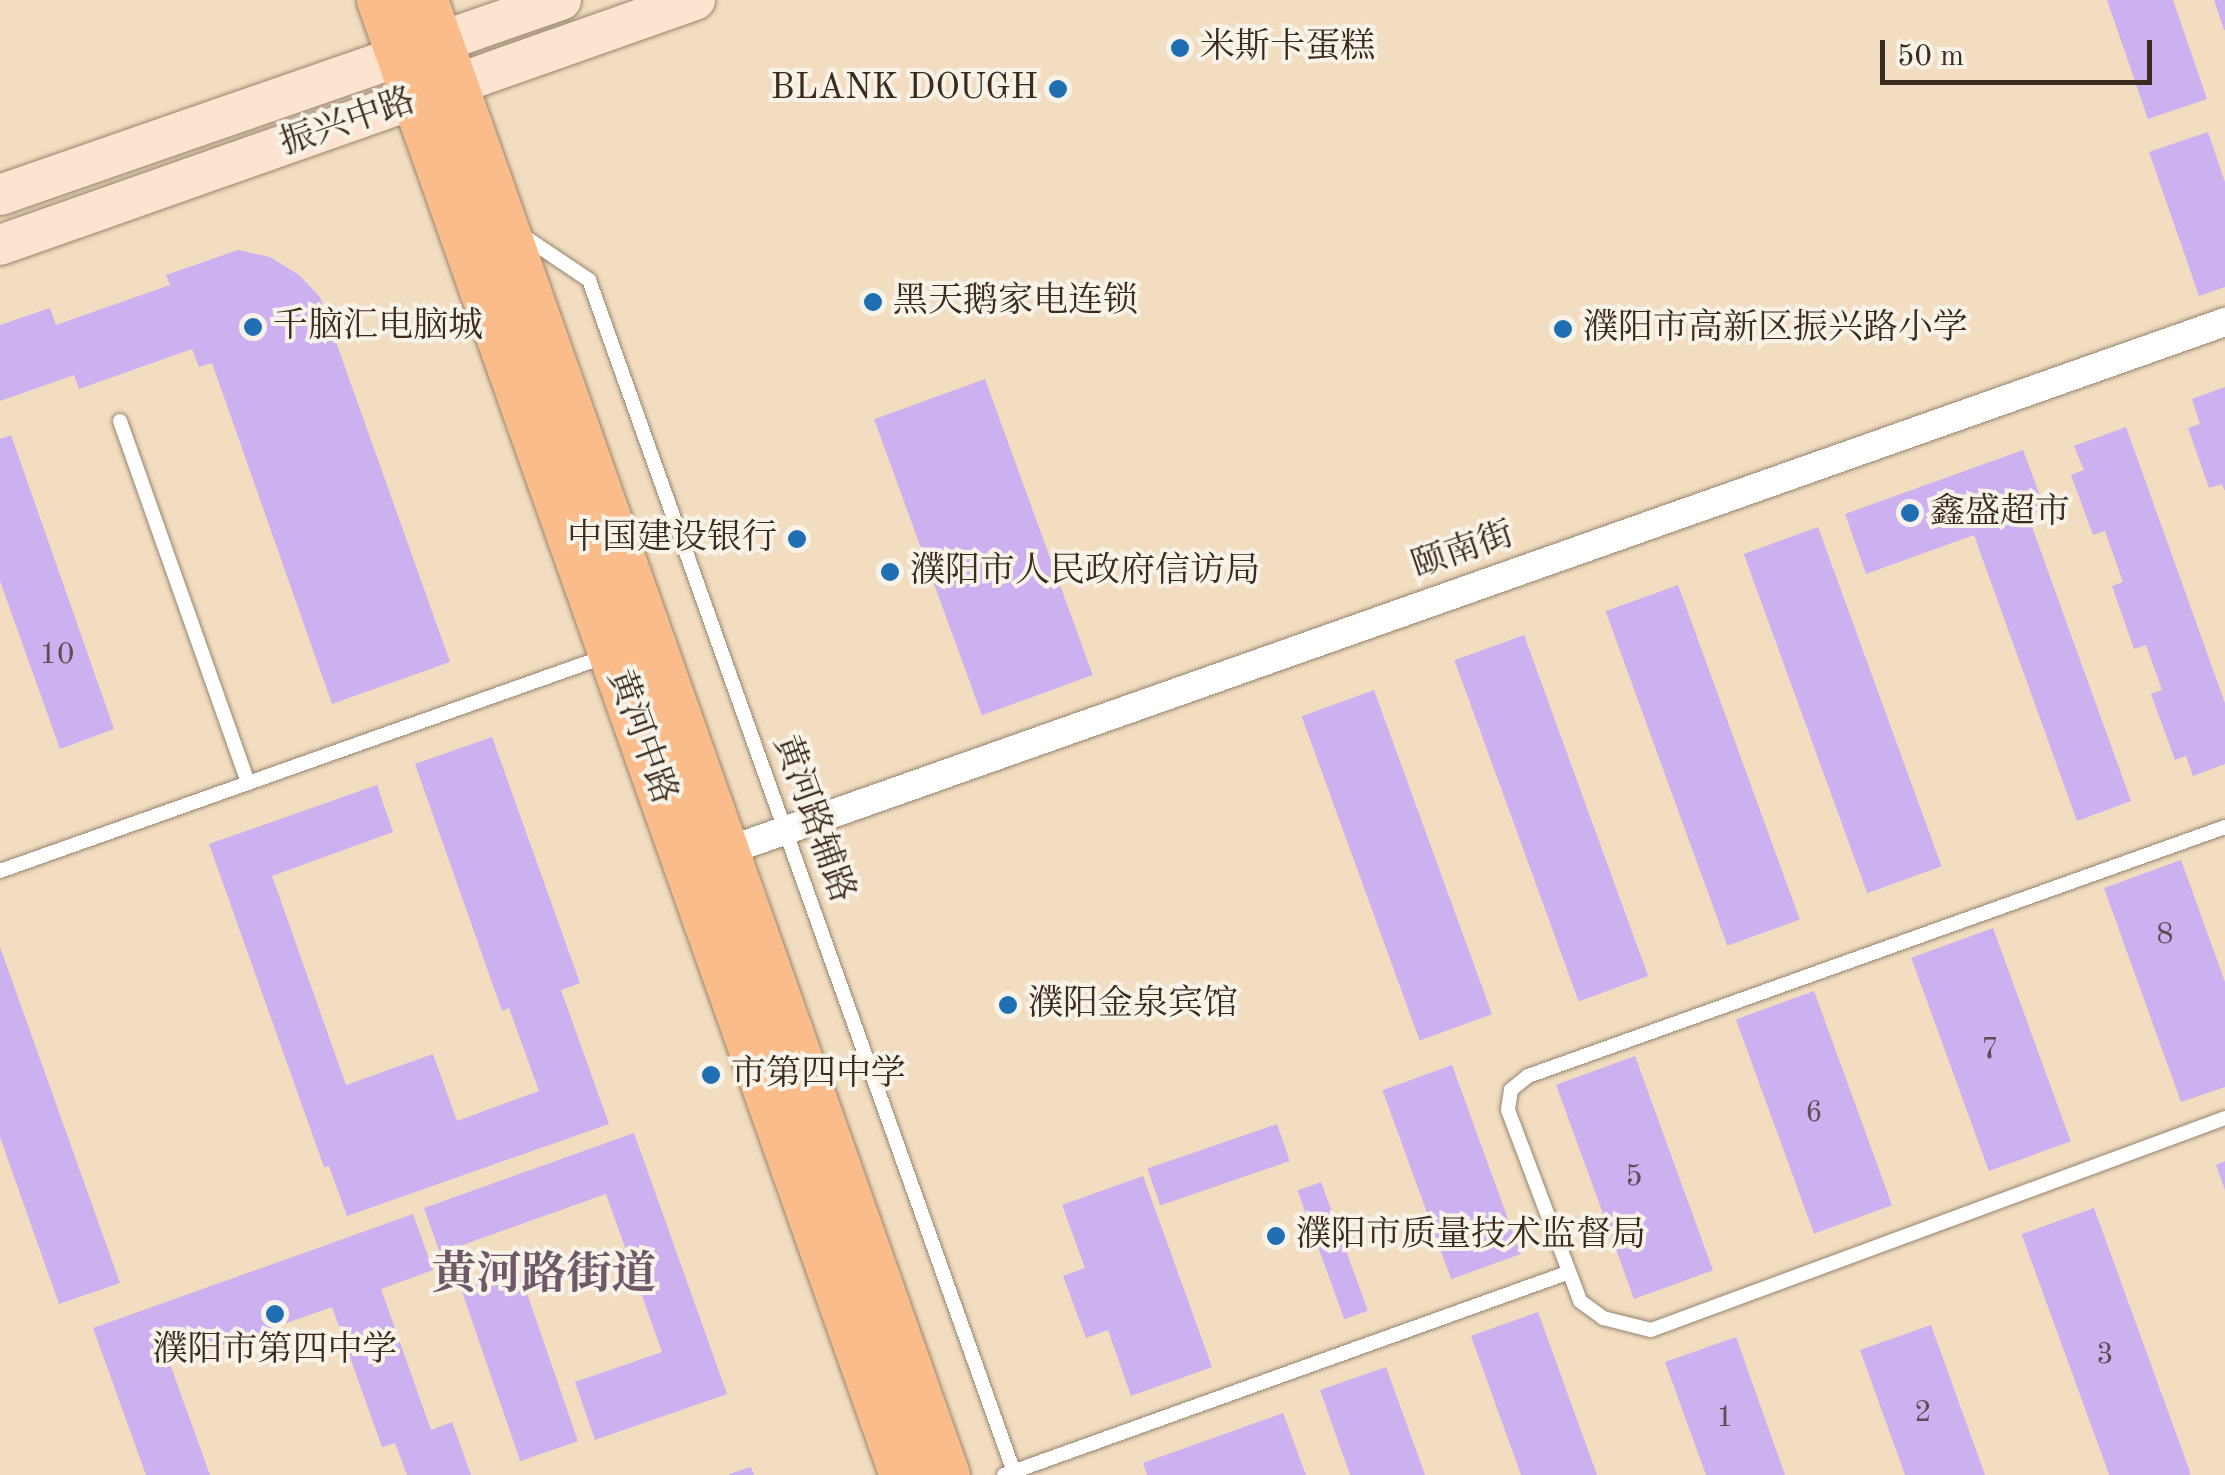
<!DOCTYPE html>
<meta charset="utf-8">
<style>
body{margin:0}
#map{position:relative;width:2225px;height:1475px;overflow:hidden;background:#f2ddc0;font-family:"Old Standard TT","Noto Serif SC",serif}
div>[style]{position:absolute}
.building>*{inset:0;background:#cdb0f0;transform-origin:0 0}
.roads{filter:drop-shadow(0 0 2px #96846f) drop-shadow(0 0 2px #96846f)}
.lane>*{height:14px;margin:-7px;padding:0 7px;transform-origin:7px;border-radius:7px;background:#fff}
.street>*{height:28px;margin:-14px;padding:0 14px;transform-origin:14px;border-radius:14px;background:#fff}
.secondary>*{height:40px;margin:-20px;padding:0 20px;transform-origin:20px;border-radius:20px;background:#fde4d1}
.primary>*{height:45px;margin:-22.5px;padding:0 22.5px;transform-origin:22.5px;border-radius:22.5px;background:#fabc8b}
.dots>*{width:28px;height:28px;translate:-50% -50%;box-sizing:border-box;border:5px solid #f7f3e8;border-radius:50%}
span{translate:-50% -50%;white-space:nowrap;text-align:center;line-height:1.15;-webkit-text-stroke:8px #f7f3e8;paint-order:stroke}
.number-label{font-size:30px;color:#604c52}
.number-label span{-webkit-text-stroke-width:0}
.poi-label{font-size:35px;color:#3b2a1e}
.left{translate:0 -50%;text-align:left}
.right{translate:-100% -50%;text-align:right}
.street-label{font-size:35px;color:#3b2a1e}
.district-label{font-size:45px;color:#6e5968;font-weight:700}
.scale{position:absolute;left:1880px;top:40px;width:272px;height:45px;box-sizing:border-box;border:5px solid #3b2a1e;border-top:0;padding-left:12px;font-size:30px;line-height:35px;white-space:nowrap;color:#3b2a1e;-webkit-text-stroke:8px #f7f3e8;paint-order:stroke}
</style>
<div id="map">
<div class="building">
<i style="clip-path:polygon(2107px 0,2173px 0,2207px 99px,2148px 119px)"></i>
<i style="clip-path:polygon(2214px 0,2225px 0,2225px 30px,2224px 30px)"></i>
<i style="clip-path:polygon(2208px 132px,2225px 182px,2225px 287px,2199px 296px,2149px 152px)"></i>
<i style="clip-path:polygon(238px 250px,270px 257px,299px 275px,320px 297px,450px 662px,332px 704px,212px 363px,199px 367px,192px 349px,79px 389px,74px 375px,0 401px,0 325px,50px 308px,56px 325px,170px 285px,166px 275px)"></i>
<i style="left:985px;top:379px;width:315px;height:118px;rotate:70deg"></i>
<i style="clip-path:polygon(2225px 387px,2225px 490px,2224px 490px,2222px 484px,2209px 488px,2188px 428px,2200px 424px,2192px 399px)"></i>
<i style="clip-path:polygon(2126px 427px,2225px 703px,2225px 764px,2193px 776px,2186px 756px,2175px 760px,2151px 694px,2162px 690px,2146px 645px,2134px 649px,2112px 586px,2123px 582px,2105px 531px,2093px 535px,2071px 475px,2084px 470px,2074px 446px)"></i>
<i style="clip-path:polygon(11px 435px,114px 729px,60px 749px,0 581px,0 439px)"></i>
<i style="clip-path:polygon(2023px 450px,2045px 509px,2028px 516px,2131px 801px,2077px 821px,1974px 535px,1866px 574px,1845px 514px)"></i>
<i style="left:1818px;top:527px;width:361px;height:79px;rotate:70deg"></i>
<i style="left:1678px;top:585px;width:356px;height:77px;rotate:70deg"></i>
<i style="left:1524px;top:635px;width:363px;height:74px;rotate:70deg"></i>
<i style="left:1374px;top:690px;width:345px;height:77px;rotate:70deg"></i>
<i style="clip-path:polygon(492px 737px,580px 983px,561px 990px,609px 1124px,347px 1216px,329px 1166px,324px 1167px,209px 844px,377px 785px,393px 832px,272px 876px,346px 1085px,433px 1054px,457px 1121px,539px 1091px,509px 1008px,502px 1011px,415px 764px)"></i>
<i style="clip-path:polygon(2181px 860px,2225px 982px,2225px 1087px,2181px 1102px,2104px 888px)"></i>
<i style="left:1993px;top:928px;width:227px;height:87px;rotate:70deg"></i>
<i style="clip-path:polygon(0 947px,120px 1283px,59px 1304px,0 1137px)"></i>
<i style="left:1814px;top:991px;width:228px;height:83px;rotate:70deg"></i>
<i style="left:1635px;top:1056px;width:228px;height:84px;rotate:70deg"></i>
<i style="left:1452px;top:1065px;width:201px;height:74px;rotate:70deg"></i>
<i style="left:1277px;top:1124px;width:39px;height:137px;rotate:71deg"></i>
<i style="clip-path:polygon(634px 1133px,727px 1394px,595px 1440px,575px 1382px,662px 1352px,606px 1194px,440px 1253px,424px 1208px)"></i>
<i style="clip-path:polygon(2225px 1161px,2225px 1190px,2216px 1165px)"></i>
<i style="clip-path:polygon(1143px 1176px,1212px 1367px,1131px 1396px,1108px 1330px,1086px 1338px,1063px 1276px,1085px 1268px,1062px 1205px)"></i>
<i style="left:1321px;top:1182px;width:137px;height:25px;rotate:70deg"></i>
<i style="left:2094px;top:1208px;width:283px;height:77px;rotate:70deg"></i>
<i style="clip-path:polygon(413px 1214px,433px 1270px,381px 1289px,431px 1430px,452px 1422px,471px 1475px,407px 1475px,395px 1443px,382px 1447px,332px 1307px,170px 1364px,210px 1475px,146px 1475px,93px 1328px)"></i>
<i style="left:519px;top:1270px;width:181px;height:61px;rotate:71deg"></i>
<i style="clip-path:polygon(1538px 1312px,1597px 1475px,1521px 1475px,1471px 1336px)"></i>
<i style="clip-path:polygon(1931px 1325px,1985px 1475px,1905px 1475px,1860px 1350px)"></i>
<i style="clip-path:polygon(1736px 1337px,1785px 1475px,1706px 1475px,1665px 1362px)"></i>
<i style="clip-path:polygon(1386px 1367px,1425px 1475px,1350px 1475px,1320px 1390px)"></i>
<i style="clip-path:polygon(1283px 1413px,1306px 1475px,1147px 1475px,1143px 1463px)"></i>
<i style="clip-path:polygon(751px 1467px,754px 1475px,729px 1475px,729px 1474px)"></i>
</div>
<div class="roads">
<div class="lane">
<i style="left:522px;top:235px;width:81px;rotate:33.9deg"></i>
<i style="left:589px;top:280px;width:1269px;rotate:70.38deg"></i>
<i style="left:120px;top:421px;width:384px;rotate:70.5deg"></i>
<i style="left:2225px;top:827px;width:740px;rotate:160.34deg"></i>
<i style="left:1528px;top:1076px;width:22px;rotate:141deg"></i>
<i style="left:1511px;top:1090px;width:20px;rotate:99deg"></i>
<i style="left:1508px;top:1110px;width:204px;rotate:69.3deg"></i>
<i style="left:1580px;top:1301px;width:29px;rotate:36deg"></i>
<i style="left:1603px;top:1318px;width:49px;rotate:14deg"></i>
<i style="left:1651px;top:1330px;width:612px;rotate:-20.27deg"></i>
<i style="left:0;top:871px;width:643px;rotate:-19.53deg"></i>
<i style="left:1004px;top:1475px;width:598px;rotate:-19.74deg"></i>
</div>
<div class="street">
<i style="left:727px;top:851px;width:1589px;rotate:-19.45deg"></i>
</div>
<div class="secondary">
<i style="left:0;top:195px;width:594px;rotate:-19.17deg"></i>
<i style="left:0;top:245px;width:737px;rotate:-19.42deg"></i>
</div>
<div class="primary">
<i style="left:379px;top:0;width:1565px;rotate:70.48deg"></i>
<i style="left:425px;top:0;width:1565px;rotate:70.51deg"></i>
</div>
</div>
<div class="dots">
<i style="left:1180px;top:48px;background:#1f6fb2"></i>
<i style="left:1058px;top:89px;background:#1f6fb2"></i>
<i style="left:873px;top:302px;background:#1f6fb2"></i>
<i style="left:253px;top:327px;background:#1f6fb2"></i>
<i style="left:1563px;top:329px;background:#1f6fb2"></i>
<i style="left:1910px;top:513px;background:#1f6fb2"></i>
<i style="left:797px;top:539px;background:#1f6fb2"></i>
<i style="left:890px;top:572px;background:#1f6fb2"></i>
<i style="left:1008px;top:1005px;background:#1f6fb2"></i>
<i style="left:711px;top:1075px;background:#1f6fb2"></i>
<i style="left:1276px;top:1236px;background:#1f6fb2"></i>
<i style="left:275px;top:1314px;background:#1f6fb2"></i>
</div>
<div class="number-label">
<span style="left:57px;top:655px">10</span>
<span style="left:2165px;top:935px">8</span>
<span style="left:1990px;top:1050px">7</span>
<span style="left:1814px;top:1113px">6</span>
<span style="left:1634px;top:1177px">5</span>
<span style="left:2105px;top:1355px">3</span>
<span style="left:1923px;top:1413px">2</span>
<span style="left:1725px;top:1418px">1</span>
</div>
<div class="poi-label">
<span class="left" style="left:1200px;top:48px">米斯卡蛋糕</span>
<span class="right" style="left:1038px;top:89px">BLANK DOUGH</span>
<span class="left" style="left:893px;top:302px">黑天鹅家电连锁</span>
<span class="left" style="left:273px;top:327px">千脑汇电脑城</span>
<span class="left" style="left:1583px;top:329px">濮阳市高新区振兴路小学</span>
<span class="left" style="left:1930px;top:513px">鑫盛超市</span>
<span class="right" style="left:777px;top:539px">中国建设银行</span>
<span class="left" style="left:910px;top:572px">濮阳市人民政府信访局</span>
<span class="left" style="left:1028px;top:1005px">濮阳金泉宾馆</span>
<span class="left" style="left:731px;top:1075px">市第四中学</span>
<span class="left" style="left:1296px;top:1236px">濮阳市质量技术监督局</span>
<span style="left:275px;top:1351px">濮阳市第四中学</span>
</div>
<div class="street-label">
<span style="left:348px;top:123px;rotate:-19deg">振兴中路</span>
<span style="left:1463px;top:551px;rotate:-19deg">颐南街</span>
<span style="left:641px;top:737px;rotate:70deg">黄河中路</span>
<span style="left:813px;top:819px;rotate:70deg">黄河路辅路</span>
</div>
<div class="district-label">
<span style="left:544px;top:1277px">黄河路街道</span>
</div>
<div class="scale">50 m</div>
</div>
